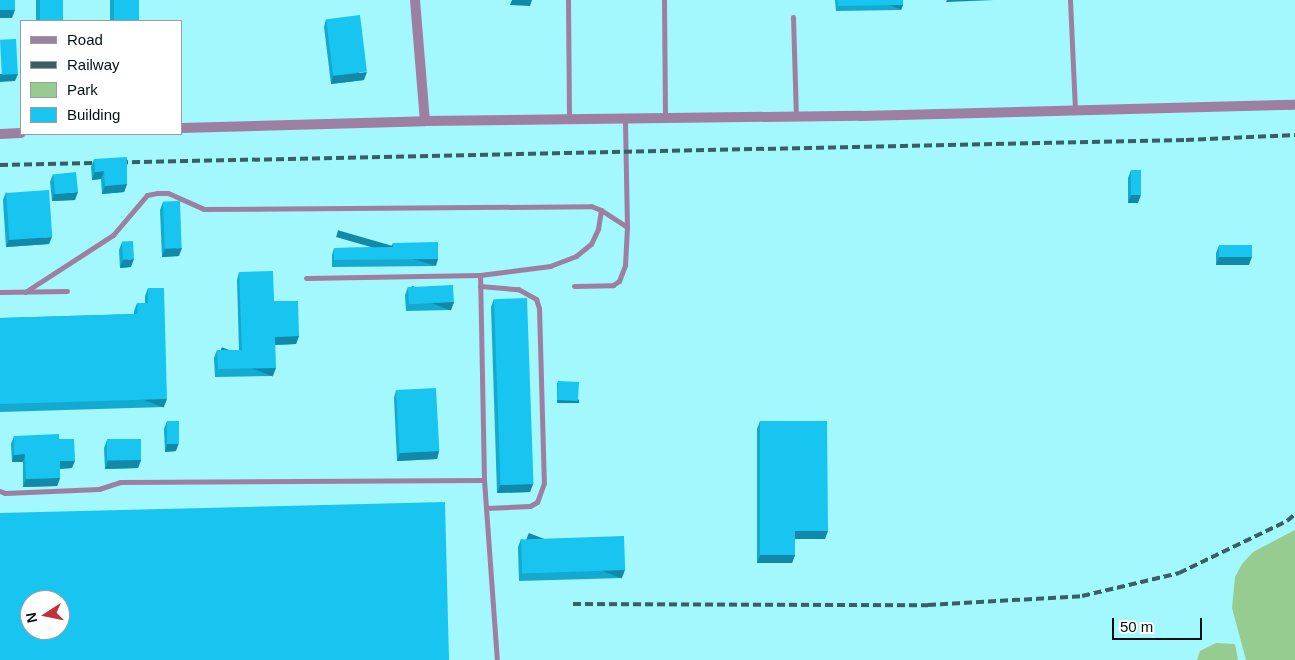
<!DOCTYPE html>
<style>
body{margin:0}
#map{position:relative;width:1295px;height:660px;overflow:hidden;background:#a3f8fe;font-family:Helvetica,sans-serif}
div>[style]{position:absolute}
.green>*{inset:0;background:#97cc91}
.service>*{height:5px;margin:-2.5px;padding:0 2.5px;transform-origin:2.5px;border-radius:2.5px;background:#9d7fa2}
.minor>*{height:10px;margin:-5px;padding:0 5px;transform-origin:5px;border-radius:5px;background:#9d7fa2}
.rail>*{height:4px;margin-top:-2px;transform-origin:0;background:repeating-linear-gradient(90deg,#386063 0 8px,transparent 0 12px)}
.wall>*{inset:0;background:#14a9ce;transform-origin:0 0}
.shaded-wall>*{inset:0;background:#108aa8;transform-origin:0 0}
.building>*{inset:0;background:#17c5f0;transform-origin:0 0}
span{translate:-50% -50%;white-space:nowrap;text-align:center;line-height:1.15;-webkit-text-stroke:4px #fff;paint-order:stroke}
.legend{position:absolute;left:20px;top:20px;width:162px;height:115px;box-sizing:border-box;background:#fff;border:1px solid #999fa0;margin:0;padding:6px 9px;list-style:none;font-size:15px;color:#001012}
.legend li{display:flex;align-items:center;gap:10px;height:25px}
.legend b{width:25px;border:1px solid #999fa0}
.north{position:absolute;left:20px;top:590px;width:50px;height:50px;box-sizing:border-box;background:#fff;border:1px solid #999fa0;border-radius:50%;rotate:259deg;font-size:14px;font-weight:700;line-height:20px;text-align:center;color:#001012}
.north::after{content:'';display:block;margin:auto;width:18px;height:22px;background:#c1303b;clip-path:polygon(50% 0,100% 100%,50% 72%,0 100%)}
.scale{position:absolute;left:1112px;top:618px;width:90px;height:22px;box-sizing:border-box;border:2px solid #001012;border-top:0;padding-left:6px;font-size:15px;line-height:18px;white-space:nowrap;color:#001012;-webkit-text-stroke:4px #fff;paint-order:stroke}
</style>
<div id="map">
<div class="green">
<i style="clip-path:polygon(1295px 530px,1295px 660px,1246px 660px,1232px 608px,1235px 577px,1242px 564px,1253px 552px)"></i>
<i style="clip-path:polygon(1216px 643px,1235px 644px,1238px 660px,1197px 660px,1200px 651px)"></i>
</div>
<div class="service">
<i style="left:568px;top:0;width:119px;rotate:89.5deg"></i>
<i style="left:664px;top:0;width:118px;rotate:89.5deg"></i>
<i style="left:1070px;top:0;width:110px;rotate:87.4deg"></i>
<i style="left:793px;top:17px;width:99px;rotate:88.3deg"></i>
<i style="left:480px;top:275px;width:71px;rotate:-7.3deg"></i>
<i style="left:550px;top:266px;width:28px;rotate:-21deg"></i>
<i style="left:576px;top:256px;width:19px;rotate:-39deg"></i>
<i style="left:591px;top:244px;width:17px;rotate:-65deg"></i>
<i style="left:598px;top:229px;width:19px;rotate:-81deg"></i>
<i style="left:480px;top:286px;width:38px;rotate:5deg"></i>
<i style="left:518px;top:289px;width:21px;rotate:29deg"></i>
<i style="left:536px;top:299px;width:9px;rotate:72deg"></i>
<i style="left:539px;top:308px;width:175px;rotate:88.4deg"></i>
<i style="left:544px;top:483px;width:20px;rotate:110deg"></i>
<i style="left:537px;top:502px;width:8px;rotate:150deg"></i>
<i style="left:530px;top:506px;width:44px;rotate:177.4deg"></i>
<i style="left:486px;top:508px;width:28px;rotate:-94deg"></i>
<i style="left:574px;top:286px;width:39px;rotate:-1deg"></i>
<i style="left:613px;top:285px;width:7px;rotate:-34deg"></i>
<i style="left:619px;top:281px;width:17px;rotate:-69deg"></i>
<i style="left:625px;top:265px;width:38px;rotate:-87deg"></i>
<i style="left:0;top:292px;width:67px;rotate:-0.9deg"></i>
<i style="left:25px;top:292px;width:105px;rotate:-32.9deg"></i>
<i style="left:113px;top:235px;width:52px;rotate:-49.6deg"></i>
<i style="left:147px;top:195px;width:10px;rotate:-11deg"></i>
<i style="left:157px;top:193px;width:11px"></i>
<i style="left:168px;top:193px;width:39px;rotate:24deg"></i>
<i style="left:204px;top:209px;width:387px;rotate:-0.4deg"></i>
<i style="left:591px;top:206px;width:11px;rotate:22deg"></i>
<i style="left:601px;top:210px;width:31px;rotate:33deg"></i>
<i style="left:627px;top:227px;width:108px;rotate:-91.1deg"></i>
<i style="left:0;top:491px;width:5px;rotate:22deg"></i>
<i style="left:5px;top:493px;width:94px;rotate:-2.4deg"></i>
<i style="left:99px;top:489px;width:22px;rotate:-18deg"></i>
<i style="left:120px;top:482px;width:364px;rotate:-0.3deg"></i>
<i style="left:484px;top:480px;width:205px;rotate:-91.1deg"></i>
<i style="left:480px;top:275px;width:174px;rotate:179deg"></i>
<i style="left:486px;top:508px;width:152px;rotate:85.9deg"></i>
</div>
<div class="minor">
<i style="left:415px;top:0;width:121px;rotate:85.3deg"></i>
<i style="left:181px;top:128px;width:244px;rotate:-1.6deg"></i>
<i style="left:425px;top:121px;width:436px;rotate:-0.7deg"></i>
<i style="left:861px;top:116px;width:434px;rotate:-1.5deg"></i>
<i style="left:0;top:134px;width:21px;rotate:-3deg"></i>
</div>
<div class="rail">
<i style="left:0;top:165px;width:1186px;rotate:-1.21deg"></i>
<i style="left:1186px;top:140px;width:109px;rotate:-2.6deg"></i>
<i style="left:573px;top:604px;width:355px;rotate:0.2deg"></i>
<i style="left:928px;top:605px;width:154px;rotate:-3.3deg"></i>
<i style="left:1082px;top:596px;width:100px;rotate:-13.3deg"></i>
<i style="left:1179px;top:573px;width:120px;rotate:-25.7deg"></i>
<i style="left:1287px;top:521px;width:11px;rotate:-41deg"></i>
</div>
<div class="wall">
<i style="left:36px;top:0;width:27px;height:21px"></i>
<i style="left:110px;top:0;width:29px;height:21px"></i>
<i style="clip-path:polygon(835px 0,903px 0,903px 5px,901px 10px,836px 11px)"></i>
<i style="clip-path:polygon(326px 19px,364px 80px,331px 84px,324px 27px)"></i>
<i style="clip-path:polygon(94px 159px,127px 184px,124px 192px,102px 194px,101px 179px,92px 180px,91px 167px)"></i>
<i style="clip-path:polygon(1131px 170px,1138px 203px,1128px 203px,1128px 178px)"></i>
<i style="clip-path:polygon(53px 174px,75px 200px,52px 201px,50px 182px)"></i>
<i style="clip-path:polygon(6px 192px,49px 244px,6px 247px,3px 200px)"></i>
<i style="clip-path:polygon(163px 202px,179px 256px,162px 257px,160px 210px)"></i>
<i style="clip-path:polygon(122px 242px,131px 267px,120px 268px,119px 250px)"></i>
<i style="clip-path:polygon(393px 243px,436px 266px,332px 267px,332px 255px,334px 248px,391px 247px)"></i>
<i style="clip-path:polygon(1219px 245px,1249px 265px,1216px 265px,1216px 253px)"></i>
<i style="clip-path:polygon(239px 272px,274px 301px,299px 336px,296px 344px,275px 345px,273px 376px,215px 377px,214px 358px,217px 350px,239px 350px,237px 280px)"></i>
<i style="clip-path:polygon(408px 287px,454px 302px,451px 310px,406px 311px,405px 295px)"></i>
<i style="clip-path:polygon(148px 288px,164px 407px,0 412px,0 318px,134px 314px,134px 311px,137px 303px,145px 303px,145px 296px)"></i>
<i style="clip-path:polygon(494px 299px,533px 484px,530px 492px,497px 493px,491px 307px)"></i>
<i style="clip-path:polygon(558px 381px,579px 400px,578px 403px,557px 403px,557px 384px)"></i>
<i style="clip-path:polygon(396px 390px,439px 451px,437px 459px,397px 461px,394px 398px)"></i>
<i style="clip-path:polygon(167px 421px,176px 451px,165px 452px,164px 429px)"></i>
<i style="clip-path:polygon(760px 421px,825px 539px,795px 539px,795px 555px,792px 563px,757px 563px,757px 429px)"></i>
<i style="clip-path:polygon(14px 436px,59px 439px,72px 468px,60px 469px,60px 478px,57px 486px,23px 487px,23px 462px,12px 462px,11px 444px)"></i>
<i style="clip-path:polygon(107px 440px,141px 460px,138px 468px,105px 469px,104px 448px)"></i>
<i style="clip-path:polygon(521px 539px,622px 578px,519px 581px,518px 547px)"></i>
</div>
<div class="shaded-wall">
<i style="clip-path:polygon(512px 0,532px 0,530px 6px,510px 5px)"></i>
<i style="clip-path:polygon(947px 0,994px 0,946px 2px)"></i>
<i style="left:903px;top:5px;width:5px;height:65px;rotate:112deg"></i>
<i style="clip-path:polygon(0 10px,15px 10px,12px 18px,0 18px)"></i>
<i style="clip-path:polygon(367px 72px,364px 80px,331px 84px,333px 76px)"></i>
<i style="clip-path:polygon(0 74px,18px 74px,15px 81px,0 82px)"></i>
<i style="clip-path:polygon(104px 171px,101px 179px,92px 180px,95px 172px)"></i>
<i style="clip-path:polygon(127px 184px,124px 192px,102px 194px,105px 186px)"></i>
<i style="clip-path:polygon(78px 192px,75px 200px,52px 201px,54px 194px)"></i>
<i style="clip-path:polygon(1131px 195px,1141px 195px,1138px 203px,1128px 203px)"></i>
<i style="clip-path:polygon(52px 237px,49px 244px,6px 247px,9px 239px)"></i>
<i style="clip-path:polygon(182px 248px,179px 256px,162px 257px,165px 249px)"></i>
<i style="clip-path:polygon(1219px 257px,1252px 257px,1249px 265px,1216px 265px)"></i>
<i style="clip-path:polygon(134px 259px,131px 267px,120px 268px,123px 260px)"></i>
<i style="left:438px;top:259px;width:7px;height:104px;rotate:106deg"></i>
<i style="left:454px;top:302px;width:9px;height:45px;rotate:111deg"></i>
<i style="clip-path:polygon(299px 336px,296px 344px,272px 345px,275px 337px)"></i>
<i style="left:276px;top:368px;width:9px;height:58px;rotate:111deg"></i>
<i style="left:167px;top:399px;width:9px;height:167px;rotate:111deg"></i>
<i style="left:558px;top:400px;width:21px;height:3px"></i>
<i style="clip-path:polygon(179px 443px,176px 451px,165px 452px,167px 444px)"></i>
<i style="clip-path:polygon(439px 451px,437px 459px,397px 461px,400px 453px)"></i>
<i style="clip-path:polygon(25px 454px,23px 462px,12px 462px,14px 455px)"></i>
<i style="clip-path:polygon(141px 460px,138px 468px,105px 469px,108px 461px)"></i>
<i style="clip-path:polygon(60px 461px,75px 461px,72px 468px,57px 469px)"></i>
<i style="clip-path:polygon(60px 478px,57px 486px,23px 487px,26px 479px)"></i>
<i style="clip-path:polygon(533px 484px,530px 492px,497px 493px,500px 485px)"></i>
<i style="clip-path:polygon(795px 531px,828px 531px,825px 539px,792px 539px)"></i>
<i style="clip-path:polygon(760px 555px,795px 555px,792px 563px,757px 563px)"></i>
<i style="left:625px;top:570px;width:9px;height:103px;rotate:111deg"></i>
</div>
<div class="building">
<i style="left:0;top:0;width:15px;height:10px"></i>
<i style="left:40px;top:0;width:23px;height:21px"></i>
<i style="left:114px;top:0;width:25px;height:21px"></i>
<i style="clip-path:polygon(837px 0,903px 0,903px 5px,838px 6px)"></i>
<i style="left:360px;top:15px;width:57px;height:34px;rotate:83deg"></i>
<i style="left:16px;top:39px;width:35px;height:16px;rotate:87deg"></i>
<i style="clip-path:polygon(127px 157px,127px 184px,105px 186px,104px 171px,95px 172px,94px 159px)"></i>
<i style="left:1131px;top:170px;width:10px;height:25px"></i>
<i style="left:76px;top:172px;width:20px;height:23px;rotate:84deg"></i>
<i style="left:49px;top:190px;width:47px;height:43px;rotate:86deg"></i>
<i style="left:180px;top:201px;width:47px;height:17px;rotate:88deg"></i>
<i style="left:133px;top:241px;width:18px;height:11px;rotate:87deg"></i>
<i style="clip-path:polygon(438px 242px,438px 259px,334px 260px,334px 248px,393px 247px,393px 243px)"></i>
<i style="left:1219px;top:245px;width:33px;height:12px"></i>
<i style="clip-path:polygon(273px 271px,274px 301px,298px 301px,299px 336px,275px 337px,276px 368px,218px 369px,217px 350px,242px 350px,239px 272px)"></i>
<i style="left:453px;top:285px;width:17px;height:45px;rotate:87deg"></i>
<i style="clip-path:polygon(148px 288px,164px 288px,167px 399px,0 404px,0 318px,138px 314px,137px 303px,148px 303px)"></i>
<i style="left:527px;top:298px;width:186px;height:33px;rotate:88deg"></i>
<i style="left:558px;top:381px;width:21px;height:19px;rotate:3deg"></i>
<i style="left:436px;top:388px;width:63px;height:40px;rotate:87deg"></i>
<i style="left:167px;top:421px;width:12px;height:23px"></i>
<i style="clip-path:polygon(760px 421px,827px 421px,828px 531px,795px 531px,795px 555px,760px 555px)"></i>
<i style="clip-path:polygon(59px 434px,59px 439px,74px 439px,75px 461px,60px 461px,60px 478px,26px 479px,25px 454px,14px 455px,14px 436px)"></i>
<i style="left:141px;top:439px;width:21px;height:34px;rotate:90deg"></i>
<i style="clip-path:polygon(evenodd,445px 502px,449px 660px,0 660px,0 513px,445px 502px,30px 600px,60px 600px,60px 630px,30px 630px,30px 600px)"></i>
<i style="left:624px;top:536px;width:34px;height:103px;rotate:88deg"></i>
</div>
<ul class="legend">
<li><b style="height:6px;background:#9d7fa2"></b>Road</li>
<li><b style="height:6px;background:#386063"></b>Railway</li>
<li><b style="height:14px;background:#97cc91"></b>Park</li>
<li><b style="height:14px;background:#17c5f0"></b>Building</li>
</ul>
<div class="north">N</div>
<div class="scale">50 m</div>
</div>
